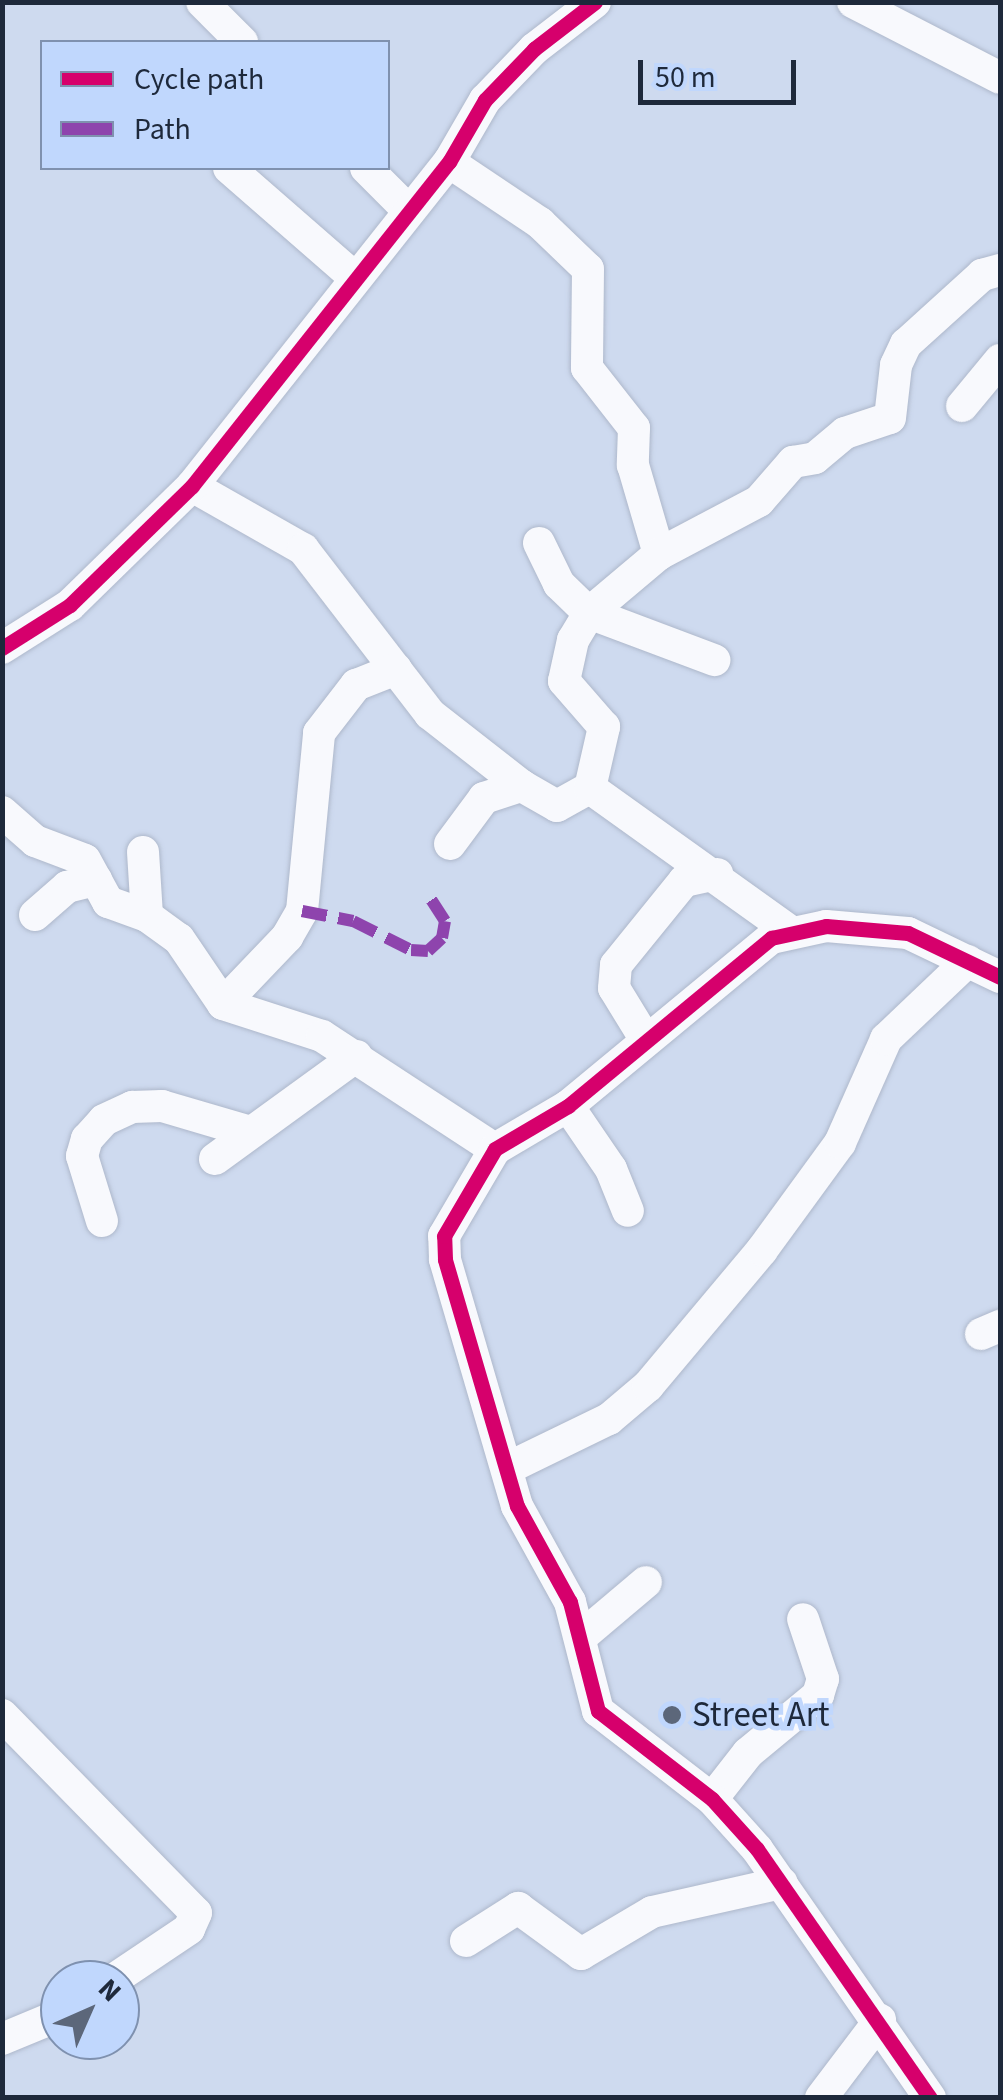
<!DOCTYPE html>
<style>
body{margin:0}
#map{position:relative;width:1003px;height:2100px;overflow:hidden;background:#cedaef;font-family:"Source Sans 3",sans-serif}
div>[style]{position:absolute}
.roads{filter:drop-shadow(0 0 2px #aeb8cb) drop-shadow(0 0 2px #aeb8cb)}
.minor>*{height:32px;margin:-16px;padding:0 16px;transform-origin:16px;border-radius:16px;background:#f8f9fd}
.quiet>*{height:12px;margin-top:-6px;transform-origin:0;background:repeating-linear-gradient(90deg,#8e44ad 0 25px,transparent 0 37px)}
.cycleway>*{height:15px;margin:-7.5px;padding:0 7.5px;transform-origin:7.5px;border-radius:7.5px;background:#d6006c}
.dots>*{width:28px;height:28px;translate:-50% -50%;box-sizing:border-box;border:5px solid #c0d7fd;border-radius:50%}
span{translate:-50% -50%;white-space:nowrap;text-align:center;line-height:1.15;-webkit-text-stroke:9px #c0d7fd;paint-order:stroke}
.poi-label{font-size:35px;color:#1e293b}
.left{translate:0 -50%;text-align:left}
.frame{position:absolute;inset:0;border:5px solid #1e293b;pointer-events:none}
.legend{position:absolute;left:40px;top:40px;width:350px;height:130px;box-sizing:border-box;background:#c0d7fd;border:2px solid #7f91af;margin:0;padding:12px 18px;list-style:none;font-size:30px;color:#1e293b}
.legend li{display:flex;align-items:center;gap:20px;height:50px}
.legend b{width:50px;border:2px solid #7f91af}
.north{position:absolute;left:40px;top:1960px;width:100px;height:100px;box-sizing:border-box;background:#c0d7fd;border:2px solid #7f91af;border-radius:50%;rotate:45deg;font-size:28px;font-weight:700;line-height:40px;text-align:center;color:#1e293b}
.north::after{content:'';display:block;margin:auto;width:35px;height:45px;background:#5c677a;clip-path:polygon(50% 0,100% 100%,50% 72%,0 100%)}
.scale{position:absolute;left:638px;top:60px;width:158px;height:45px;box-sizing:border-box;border:5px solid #1e293b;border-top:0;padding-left:12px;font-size:30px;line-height:35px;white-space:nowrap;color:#1e293b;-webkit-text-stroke:8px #c0d7fd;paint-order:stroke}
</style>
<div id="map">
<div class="roads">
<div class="minor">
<i style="left:202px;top:2px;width:57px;rotate:45deg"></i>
<i style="left:853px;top:2px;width:165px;rotate:27.3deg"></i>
<i style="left:449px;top:162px;width:110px;rotate:33.8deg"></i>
<i style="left:540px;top:223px;width:66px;rotate:43.8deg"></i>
<i style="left:588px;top:269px;width:99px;rotate:90.6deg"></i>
<i style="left:587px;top:368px;width:76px;rotate:51.9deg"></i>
<i style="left:634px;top:428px;width:37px;rotate:92deg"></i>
<i style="left:633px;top:465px;width:93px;rotate:73.7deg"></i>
<i style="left:229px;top:168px;width:167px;rotate:41.1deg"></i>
<i style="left:366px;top:168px;width:61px;rotate:45deg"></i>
<i style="left:962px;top:406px;width:60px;rotate:-50.4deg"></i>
<i style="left:192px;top:486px;width:128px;rotate:29.6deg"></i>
<i style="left:303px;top:549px;width:208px;rotate:52.4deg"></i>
<i style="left:430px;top:714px;width:117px;rotate:38deg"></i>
<i style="left:522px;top:786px;width:40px;rotate:29.7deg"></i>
<i style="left:557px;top:806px;width:38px;rotate:-29deg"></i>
<i style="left:590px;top:788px;width:244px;rotate:35.6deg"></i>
<i style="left:539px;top:543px;width:46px;rotate:64deg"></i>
<i style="left:559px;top:584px;width:42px;rotate:44deg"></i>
<i style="left:589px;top:613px;width:134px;rotate:20.6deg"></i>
<i style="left:2px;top:648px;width:80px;rotate:-32.3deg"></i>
<i style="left:70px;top:605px;width:170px;rotate:-44.3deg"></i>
<i style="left:192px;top:486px;width:414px;rotate:-51.6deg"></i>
<i style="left:449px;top:162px;width:72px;rotate:-59.9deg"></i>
<i style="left:485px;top:100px;width:71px;rotate:-46.1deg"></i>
<i style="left:534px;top:49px;width:77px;rotate:-37.6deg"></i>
<i style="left:590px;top:788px;width:63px;rotate:-77.1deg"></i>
<i style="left:604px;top:727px;width:61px;rotate:-131deg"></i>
<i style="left:564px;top:681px;width:42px;rotate:-77.6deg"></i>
<i style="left:573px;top:640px;width:31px;rotate:-59deg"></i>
<i style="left:589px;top:613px;width:92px;rotate:-40.1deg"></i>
<i style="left:659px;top:554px;width:113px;rotate:-27.9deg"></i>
<i style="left:759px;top:501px;width:52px;rotate:-48.9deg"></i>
<i style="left:793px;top:462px;width:22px;rotate:-10deg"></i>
<i style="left:815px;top:458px;width:39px;rotate:-40deg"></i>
<i style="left:845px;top:433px;width:47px;rotate:-18.4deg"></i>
<i style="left:890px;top:418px;width:53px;rotate:-83.5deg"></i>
<i style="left:896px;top:365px;width:23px;rotate:-65deg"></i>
<i style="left:906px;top:344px;width:103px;rotate:-42.2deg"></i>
<i style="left:982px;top:275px;width:19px;rotate:-16deg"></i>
<i style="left:2px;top:812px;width:44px;rotate:41.3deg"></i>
<i style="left:35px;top:841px;width:53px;rotate:20.8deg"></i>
<i style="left:85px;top:860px;width:48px;rotate:61.3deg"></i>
<i style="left:108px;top:902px;width:41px;rotate:19.7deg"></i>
<i style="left:147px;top:916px;width:39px;rotate:36deg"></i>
<i style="left:179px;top:939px;width:78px;rotate:55.9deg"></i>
<i style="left:223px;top:1004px;width:104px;rotate:17.9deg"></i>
<i style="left:322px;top:1036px;width:207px;rotate:33.2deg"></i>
<i style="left:450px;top:844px;width:57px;rotate:-53.5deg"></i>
<i style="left:484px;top:798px;width:40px;rotate:-18deg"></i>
<i style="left:143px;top:852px;width:64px;rotate:86.4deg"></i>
<i style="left:35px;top:915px;width:43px;rotate:-41.2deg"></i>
<i style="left:67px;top:887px;width:30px;rotate:-14deg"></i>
<i style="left:223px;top:1004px;width:93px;rotate:-46.3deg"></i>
<i style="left:287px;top:937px;width:30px;rotate:-60deg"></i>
<i style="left:302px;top:911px;width:179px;rotate:-84.5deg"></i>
<i style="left:319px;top:733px;width:61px;rotate:-52.4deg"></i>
<i style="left:356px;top:685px;width:43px;rotate:-21.8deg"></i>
<i style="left:644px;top:1037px;width:57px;rotate:-121.5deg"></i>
<i style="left:614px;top:988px;width:23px;rotate:-85deg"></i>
<i style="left:616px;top:965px;width:108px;rotate:-51deg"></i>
<i style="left:684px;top:881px;width:34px;rotate:-12deg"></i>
<i style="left:568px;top:1106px;width:76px;rotate:55.7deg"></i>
<i style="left:611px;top:1169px;width:45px;rotate:68deg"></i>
<i style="left:215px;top:1159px;width:175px;rotate:-36deg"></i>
<i style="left:102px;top:1221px;width:68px;rotate:-107.1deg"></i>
<i style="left:82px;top:1156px;width:18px;rotate:-74deg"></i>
<i style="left:87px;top:1139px;width:25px;rotate:-48deg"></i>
<i style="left:104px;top:1120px;width:31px;rotate:-25deg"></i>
<i style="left:132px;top:1107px;width:30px;rotate:-2deg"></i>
<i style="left:162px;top:1106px;width:89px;rotate:16.4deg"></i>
<i style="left:981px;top:1334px;width:21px;rotate:-23deg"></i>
<i style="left:510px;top:1467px;width:110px;rotate:-25.9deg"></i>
<i style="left:609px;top:1419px;width:51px;rotate:-40.2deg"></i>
<i style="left:648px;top:1386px;width:177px;rotate:-50deg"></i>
<i style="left:762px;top:1250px;width:132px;rotate:-53.9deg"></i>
<i style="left:840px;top:1143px;width:114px;rotate:-66.1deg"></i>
<i style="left:886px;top:1039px;width:113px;rotate:-43.6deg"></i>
<i style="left:581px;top:1637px;width:85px;rotate:-40.2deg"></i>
<i style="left:2px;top:1715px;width:277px;rotate:45.6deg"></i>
<i style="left:196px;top:1913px;width:17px;rotate:114deg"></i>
<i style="left:189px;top:1929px;width:92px;rotate:146.1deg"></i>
<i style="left:712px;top:1799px;width:58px;rotate:-52deg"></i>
<i style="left:748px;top:1753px;width:91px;rotate:-39.6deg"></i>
<i style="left:818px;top:1695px;width:17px;rotate:-73deg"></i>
<i style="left:823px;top:1679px;width:63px;rotate:-108.4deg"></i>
<i style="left:466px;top:1941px;width:62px;rotate:-32.4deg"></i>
<i style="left:518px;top:1908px;width:78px;rotate:36.1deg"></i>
<i style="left:581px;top:1954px;width:82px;rotate:-30.6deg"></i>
<i style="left:652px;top:1912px;width:133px;rotate:-12.6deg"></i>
<i style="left:2px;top:2039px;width:63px;rotate:-22.5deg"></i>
<i style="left:821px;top:2098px;width:98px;rotate:-52.9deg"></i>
<i style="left:930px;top:2098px;width:303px;rotate:-124.8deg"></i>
<i style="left:757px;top:1849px;width:67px;rotate:-132deg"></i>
<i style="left:712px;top:1799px;width:144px;rotate:-142.3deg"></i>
<i style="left:598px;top:1711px;width:113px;rotate:-104.4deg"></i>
<i style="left:570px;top:1602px;width:110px;rotate:-118.9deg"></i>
<i style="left:517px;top:1506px;width:257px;rotate:-106.3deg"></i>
<i style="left:445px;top:1259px;width:23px;rotate:-92deg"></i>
<i style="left:444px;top:1236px;width:101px;rotate:-59.6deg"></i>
<i style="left:495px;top:1149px;width:85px;rotate:-30.5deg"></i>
<i style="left:568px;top:1106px;width:264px;rotate:-39.6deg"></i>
<i style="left:771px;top:938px;width:56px;rotate:-12.3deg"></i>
<i style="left:826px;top:926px;width:82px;rotate:4.9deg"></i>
<i style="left:908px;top:933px;width:102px;rotate:25.6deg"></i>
</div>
</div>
<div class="quiet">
<i style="left:302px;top:911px;width:52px;rotate:11.1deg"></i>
<i style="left:353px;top:921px;width:65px;rotate:26.6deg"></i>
<i style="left:411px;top:950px;width:17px;rotate:3deg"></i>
<i style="left:428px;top:951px;width:19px;rotate:-43deg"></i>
<i style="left:442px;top:938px;width:17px;rotate:-80deg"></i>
<i style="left:445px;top:921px;width:27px;rotate:-123deg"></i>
</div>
<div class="cycleway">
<i style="left:2px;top:648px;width:80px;rotate:-32.3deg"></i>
<i style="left:70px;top:605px;width:170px;rotate:-44.3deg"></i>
<i style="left:192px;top:486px;width:414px;rotate:-51.6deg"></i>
<i style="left:449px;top:162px;width:72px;rotate:-59.9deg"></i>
<i style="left:485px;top:100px;width:71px;rotate:-46.1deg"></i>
<i style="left:534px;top:49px;width:77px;rotate:-37.6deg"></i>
<i style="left:930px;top:2098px;width:303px;rotate:-124.8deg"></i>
<i style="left:757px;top:1849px;width:67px;rotate:-132deg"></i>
<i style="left:712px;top:1799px;width:144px;rotate:-142.3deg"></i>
<i style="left:598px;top:1711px;width:113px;rotate:-104.4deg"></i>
<i style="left:570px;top:1602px;width:110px;rotate:-118.9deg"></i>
<i style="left:517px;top:1506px;width:257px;rotate:-106.3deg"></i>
<i style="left:445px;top:1259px;width:23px;rotate:-92deg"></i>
<i style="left:444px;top:1236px;width:101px;rotate:-59.6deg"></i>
<i style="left:495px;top:1149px;width:85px;rotate:-30.5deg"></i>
<i style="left:568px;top:1106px;width:264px;rotate:-39.6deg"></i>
<i style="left:771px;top:938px;width:56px;rotate:-12.3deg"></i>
<i style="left:826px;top:926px;width:82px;rotate:4.9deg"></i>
<i style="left:908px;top:933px;width:102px;rotate:25.6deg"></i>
</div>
<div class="dots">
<i style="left:672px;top:1715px;background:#5c677a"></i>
</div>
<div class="poi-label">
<span class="left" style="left:692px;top:1715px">Street Art</span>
</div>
<div class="frame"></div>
<ul class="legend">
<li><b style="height:12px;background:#d6006c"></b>Cycle path</li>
<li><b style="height:12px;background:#8e44ad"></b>Path</li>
</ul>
<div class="north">N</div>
<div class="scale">50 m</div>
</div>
